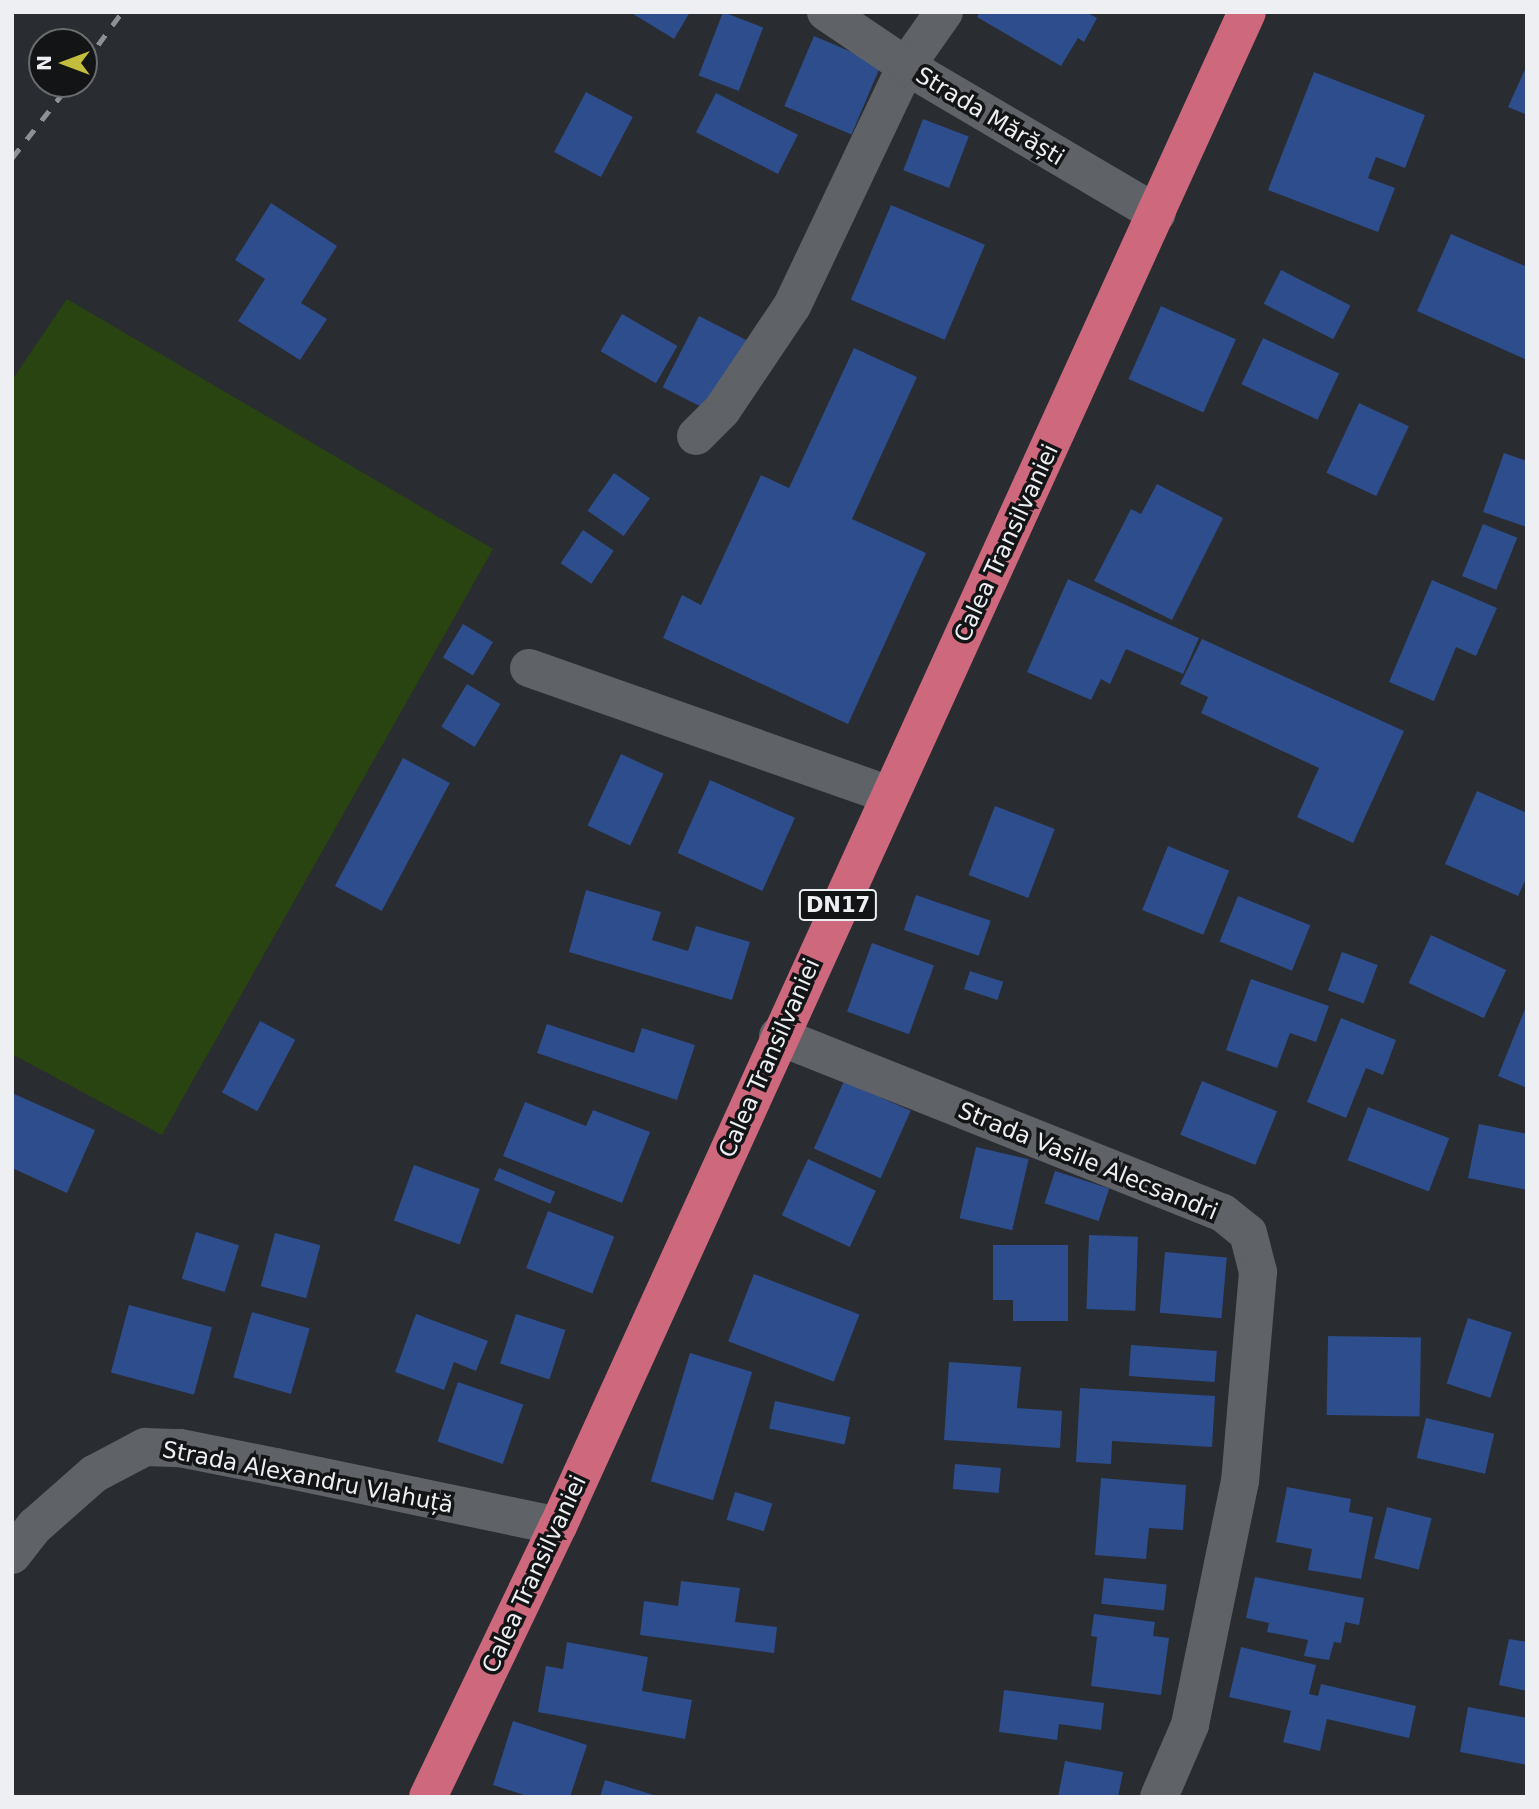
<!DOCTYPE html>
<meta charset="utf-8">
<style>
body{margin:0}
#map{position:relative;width:1539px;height:1809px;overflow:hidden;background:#292c30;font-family:"DejaVu Sans",sans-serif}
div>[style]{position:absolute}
.green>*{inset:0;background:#294411}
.building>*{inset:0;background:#2e4d8c;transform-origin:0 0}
.minor>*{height:38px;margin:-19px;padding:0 19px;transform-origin:19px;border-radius:19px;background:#5f6266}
.tertiary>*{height:38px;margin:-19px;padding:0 19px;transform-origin:19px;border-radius:19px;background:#5f6266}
.trunk>*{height:38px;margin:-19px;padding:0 19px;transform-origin:19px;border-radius:19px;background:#ce687c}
.rail>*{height:5px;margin-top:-2.5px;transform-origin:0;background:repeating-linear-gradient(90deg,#8e9094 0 12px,transparent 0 24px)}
span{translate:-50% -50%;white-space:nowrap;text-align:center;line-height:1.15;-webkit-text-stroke:7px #131416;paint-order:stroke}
.shield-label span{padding:2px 5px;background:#131416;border:2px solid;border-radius:5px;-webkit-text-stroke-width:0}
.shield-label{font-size:21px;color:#edeff2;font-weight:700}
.street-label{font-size:23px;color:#edeff2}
.frame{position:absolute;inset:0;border:14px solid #edeff2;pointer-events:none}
.north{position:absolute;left:28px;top:28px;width:70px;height:70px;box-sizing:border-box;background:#131416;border:2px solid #6a6c6e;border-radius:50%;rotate:270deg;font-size:19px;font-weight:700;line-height:28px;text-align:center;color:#edeff2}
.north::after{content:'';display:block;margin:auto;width:24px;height:32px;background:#c3bd3e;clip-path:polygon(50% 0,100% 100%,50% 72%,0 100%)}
</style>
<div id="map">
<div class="green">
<i style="clip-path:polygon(67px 299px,493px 549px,162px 1135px,12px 1054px,12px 380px)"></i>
</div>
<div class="building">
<i style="clip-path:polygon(630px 12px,690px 12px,674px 39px)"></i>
<i style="left:723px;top:12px;width:43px;height:68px;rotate:21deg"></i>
<i style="clip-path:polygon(980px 12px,1086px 12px,1097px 18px,1084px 42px,1078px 38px,1061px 66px,977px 17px)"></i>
<i style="left:814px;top:36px;width:73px;height:76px;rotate:23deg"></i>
<i style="clip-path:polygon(1527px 65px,1527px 115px,1508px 107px)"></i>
<i style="clip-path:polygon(1314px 72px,1425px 115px,1405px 168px,1376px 157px,1368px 178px,1395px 188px,1378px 232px,1268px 190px)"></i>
<i style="left:586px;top:92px;width:53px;height:68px;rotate:28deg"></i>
<i style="left:716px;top:93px;width:92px;height:44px;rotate:27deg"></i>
<i style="left:923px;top:119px;width:49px;height:55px;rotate:21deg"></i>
<i style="clip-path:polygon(271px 203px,337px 246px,301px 303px,327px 319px,300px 360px,238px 321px,265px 279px,235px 260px)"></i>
<i style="left:891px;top:205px;width:102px;height:103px;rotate:23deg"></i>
<i style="clip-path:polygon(1451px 234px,1527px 267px,1527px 360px,1417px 311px)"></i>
<i style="left:1281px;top:270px;width:78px;height:38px;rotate:27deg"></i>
<i style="left:1161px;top:306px;width:82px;height:80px;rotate:24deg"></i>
<i style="left:622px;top:314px;width:64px;height:43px;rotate:30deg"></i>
<i style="left:699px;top:316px;width:53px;height:80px;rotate:27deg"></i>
<i style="left:1263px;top:338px;width:84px;height:51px;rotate:25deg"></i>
<i style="clip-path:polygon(854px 348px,917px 377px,852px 519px,926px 553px,848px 724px,663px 638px,682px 595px,701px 605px,761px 475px,789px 488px)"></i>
<i style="left:1359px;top:403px;width:55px;height:77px;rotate:25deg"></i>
<i style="clip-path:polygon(1504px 453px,1527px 461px,1527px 527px,1483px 512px)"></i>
<i style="left:614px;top:473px;width:44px;height:46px;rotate:35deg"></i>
<i style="clip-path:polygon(1157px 484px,1223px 518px,1172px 620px,1094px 581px,1131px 509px,1141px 514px)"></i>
<i style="left:1483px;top:524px;width:37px;height:56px;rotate:22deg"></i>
<i style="left:583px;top:530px;width:37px;height:40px;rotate:34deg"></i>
<i style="clip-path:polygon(1068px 579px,1199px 638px,1183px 674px,1126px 649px,1110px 684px,1101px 679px,1091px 700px,1027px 672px)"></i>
<i style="clip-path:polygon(1432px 580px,1497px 608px,1476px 656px,1456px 647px,1434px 701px,1389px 682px)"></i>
<i style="left:463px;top:624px;width:35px;height:39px;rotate:31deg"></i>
<i style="clip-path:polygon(1202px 639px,1404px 731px,1353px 843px,1297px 817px,1319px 768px,1201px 713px,1208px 697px,1180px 684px)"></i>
<i style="left:467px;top:684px;width:39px;height:50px;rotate:31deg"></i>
<i style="left:621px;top:754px;width:47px;height:79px;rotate:25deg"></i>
<i style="left:403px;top:758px;width:53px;height:145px;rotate:28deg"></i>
<i style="left:710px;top:780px;width:93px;height:80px;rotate:24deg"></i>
<i style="clip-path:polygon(1477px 791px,1527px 813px,1527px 877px,1518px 896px,1445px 864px)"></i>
<i style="left:995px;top:806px;width:64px;height:74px;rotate:21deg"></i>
<i style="left:1168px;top:846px;width:66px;height:69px;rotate:22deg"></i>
<i style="clip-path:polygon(586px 890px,661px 912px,652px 940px,688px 951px,696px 926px,750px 942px,732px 1000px,569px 952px)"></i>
<i style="left:916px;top:895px;width:79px;height:37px;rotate:19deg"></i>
<i style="left:1238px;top:896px;width:78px;height:49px;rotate:22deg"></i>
<i style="left:1431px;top:935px;width:83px;height:53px;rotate:25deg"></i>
<i style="left:872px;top:943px;width:66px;height:73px;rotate:20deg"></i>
<i style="left:1342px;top:952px;width:38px;height:41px;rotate:20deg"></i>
<i style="left:970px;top:971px;width:35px;height:19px;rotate:18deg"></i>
<i style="clip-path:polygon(1251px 979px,1329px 1006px,1316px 1042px,1290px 1033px,1277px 1068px,1226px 1050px)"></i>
<i style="clip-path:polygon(1527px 1004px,1527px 1088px,1498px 1076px)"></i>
<i style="clip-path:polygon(1341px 1018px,1396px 1040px,1383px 1075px,1366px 1068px,1346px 1118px,1307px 1102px)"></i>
<i style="left:260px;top:1021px;width:40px;height:81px;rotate:28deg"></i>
<i style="clip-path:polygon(547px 1024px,634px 1053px,642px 1028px,695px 1045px,677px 1100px,537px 1053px)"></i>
<i style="left:844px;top:1081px;width:73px;height:74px;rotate:24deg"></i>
<i style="left:1202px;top:1081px;width:81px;height:58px;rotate:22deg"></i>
<i style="clip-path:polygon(12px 1093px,95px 1130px,67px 1193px,12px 1168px)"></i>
<i style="clip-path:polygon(525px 1102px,586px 1126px,593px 1110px,650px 1132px,622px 1203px,503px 1156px)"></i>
<i style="left:1368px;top:1107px;width:87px;height:57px;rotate:21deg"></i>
<i style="clip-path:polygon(1479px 1124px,1527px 1134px,1527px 1190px,1468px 1178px)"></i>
<i style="left:976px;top:1147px;width:54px;height:73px;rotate:13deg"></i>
<i style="left:808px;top:1159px;width:75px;height:62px;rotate:25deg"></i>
<i style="left:414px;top:1165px;width:70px;height:59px;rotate:20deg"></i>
<i style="left:499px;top:1168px;width:61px;height:13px;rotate:23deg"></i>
<i style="left:1055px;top:1171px;width:57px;height:34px;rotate:18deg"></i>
<i style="left:548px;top:1211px;width:71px;height:61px;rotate:21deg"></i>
<i style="left:196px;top:1232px;width:45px;height:49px;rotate:17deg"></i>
<i style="left:275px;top:1233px;width:47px;height:55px;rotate:15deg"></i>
<i style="left:1089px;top:1235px;width:49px;height:74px;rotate:2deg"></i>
<i style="clip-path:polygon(993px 1245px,1068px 1245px,1068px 1321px,1013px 1321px,1013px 1300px,993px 1300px)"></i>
<i style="left:1165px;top:1252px;width:62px;height:61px;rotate:5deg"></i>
<i style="left:754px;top:1274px;width:113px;height:72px;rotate:21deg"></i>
<i style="left:129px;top:1305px;width:86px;height:70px;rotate:15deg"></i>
<i style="left:252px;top:1312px;width:60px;height:68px;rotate:16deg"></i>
<i style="clip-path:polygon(416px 1314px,488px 1341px,476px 1371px,454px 1362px,444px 1390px,395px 1372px)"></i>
<i style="left:516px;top:1314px;width:52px;height:52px;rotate:18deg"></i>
<i style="left:1468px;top:1318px;width:46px;height:69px;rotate:18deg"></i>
<i style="left:1328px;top:1336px;width:93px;height:79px;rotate:1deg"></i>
<i style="left:1131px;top:1345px;width:86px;height:31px;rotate:4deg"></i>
<i style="left:690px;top:1353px;width:65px;height:134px;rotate:17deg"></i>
<i style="clip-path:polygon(949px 1362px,1021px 1367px,1017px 1408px,1062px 1411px,1060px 1448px,944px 1440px)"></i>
<i style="left:458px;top:1382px;width:69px;height:63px;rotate:19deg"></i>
<i style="clip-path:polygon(1080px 1388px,1215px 1396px,1212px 1447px,1112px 1441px,1111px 1464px,1076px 1462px)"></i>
<i style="left:775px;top:1401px;width:77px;height:28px;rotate:12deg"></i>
<i style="left:1426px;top:1418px;width:70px;height:41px;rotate:13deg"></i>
<i style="left:955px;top:1464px;width:46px;height:25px;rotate:5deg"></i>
<i style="clip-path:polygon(1101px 1478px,1186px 1485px,1183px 1530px,1149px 1528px,1146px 1559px,1095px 1555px)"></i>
<i style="clip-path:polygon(1287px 1487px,1351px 1499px,1349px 1512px,1373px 1517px,1361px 1579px,1308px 1570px,1312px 1549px,1276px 1542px)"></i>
<i style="left:735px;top:1492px;width:39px;height:29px;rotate:17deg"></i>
<i style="left:1387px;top:1507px;width:46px;height:53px;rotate:14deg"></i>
<i style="clip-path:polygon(1255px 1577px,1364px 1598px,1359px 1625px,1345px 1622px,1341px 1643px,1334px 1642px,1329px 1660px,1304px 1656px,1308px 1640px,1267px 1632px,1269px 1623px,1246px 1618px)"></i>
<i style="left:1104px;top:1578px;width:63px;height:26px;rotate:6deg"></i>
<i style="clip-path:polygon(681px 1581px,740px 1588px,735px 1622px,777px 1627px,774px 1653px,640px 1635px,644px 1601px,678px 1606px)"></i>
<i style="clip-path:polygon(1094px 1614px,1155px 1622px,1153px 1636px,1169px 1638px,1161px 1695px,1091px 1686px,1097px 1637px,1091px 1636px)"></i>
<i style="clip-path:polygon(1509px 1639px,1527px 1642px,1527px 1691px,1499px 1685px)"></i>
<i style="clip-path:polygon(567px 1642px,648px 1657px,642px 1691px,692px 1700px,685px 1739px,538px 1712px,546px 1666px,563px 1669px)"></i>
<i style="clip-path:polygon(1241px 1647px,1316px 1665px,1309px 1694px,1318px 1696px,1321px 1684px,1416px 1706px,1409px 1738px,1327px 1719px,1320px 1751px,1283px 1742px,1291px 1711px,1229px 1697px)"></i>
<i style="clip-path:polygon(1004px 1690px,1104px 1703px,1101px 1730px,1059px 1724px,1057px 1740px,999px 1732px)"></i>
<i style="clip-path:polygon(1468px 1707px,1527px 1718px,1527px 1765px,1460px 1752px)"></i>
<i style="clip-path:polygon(513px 1721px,587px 1745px,570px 1797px,530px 1797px,493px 1785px)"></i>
<i style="clip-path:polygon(1065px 1761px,1123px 1772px,1118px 1797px,1058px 1797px)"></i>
<i style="clip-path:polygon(605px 1780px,657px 1796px,657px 1797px,600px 1797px)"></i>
</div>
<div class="minor">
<i style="left:696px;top:436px;width:37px;rotate:-45deg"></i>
<i style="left:722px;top:410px;width:125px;rotate:-56.1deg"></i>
<i style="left:792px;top:306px;width:266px;rotate:-64.6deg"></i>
<i style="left:906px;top:66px;width:66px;rotate:-54.9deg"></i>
<i style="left:529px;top:668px;width:382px;rotate:19.4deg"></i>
<i style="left:778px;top:1036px;width:479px;rotate:21.7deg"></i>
<i style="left:1223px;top:1213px;width:32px;rotate:39deg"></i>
<i style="left:1248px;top:1233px;width:40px;rotate:75.6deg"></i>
<i style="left:1258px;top:1272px;width:210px;rotate:94.9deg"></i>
<i style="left:1240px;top:1481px;width:249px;rotate:101.6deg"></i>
<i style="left:1190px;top:1725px;width:78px;rotate:113.3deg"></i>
<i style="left:12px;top:1555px;width:37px;rotate:-52deg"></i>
<i style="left:35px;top:1526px;width:79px;rotate:-41.4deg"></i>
<i style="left:94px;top:1474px;width:58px;rotate:-27.9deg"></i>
<i style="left:145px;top:1447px;width:35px;rotate:2deg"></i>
<i style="left:180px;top:1448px;width:98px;rotate:11.2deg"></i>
<i style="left:276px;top:1467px;width:288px;rotate:11.8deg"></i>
</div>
<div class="tertiary">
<i style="left:826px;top:12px;width:97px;rotate:34deg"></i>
<i style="left:906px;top:66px;width:291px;rotate:30.5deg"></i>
</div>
<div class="trunk">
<i style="left:428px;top:1797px;width:301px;rotate:-64.4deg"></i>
<i style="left:558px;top:1526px;width:1663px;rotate:-65.53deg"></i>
</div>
<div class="rail">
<i style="left:84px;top:64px;width:64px;rotate:-53.8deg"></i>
<i style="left:12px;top:158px;width:94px;rotate:-51.9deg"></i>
</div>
<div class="shield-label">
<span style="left:838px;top:905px">DN17</span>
</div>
<div class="street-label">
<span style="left:990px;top:116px;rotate:31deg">Strada Mărăști</span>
<span style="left:1006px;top:543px;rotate:-65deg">Calea Transilvaniei</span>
<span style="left:769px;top:1058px;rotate:-66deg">Calea Transilvaniei</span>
<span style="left:1088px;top:1161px;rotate:22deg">Strada Vasile Alecsandri</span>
<span style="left:308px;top:1477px;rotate:11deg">Strada Alexandru Vlahuță</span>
<span style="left:534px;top:1574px;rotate:-65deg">Calea Transilvaniei</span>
</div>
<div class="frame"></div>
<div class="north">N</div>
</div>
